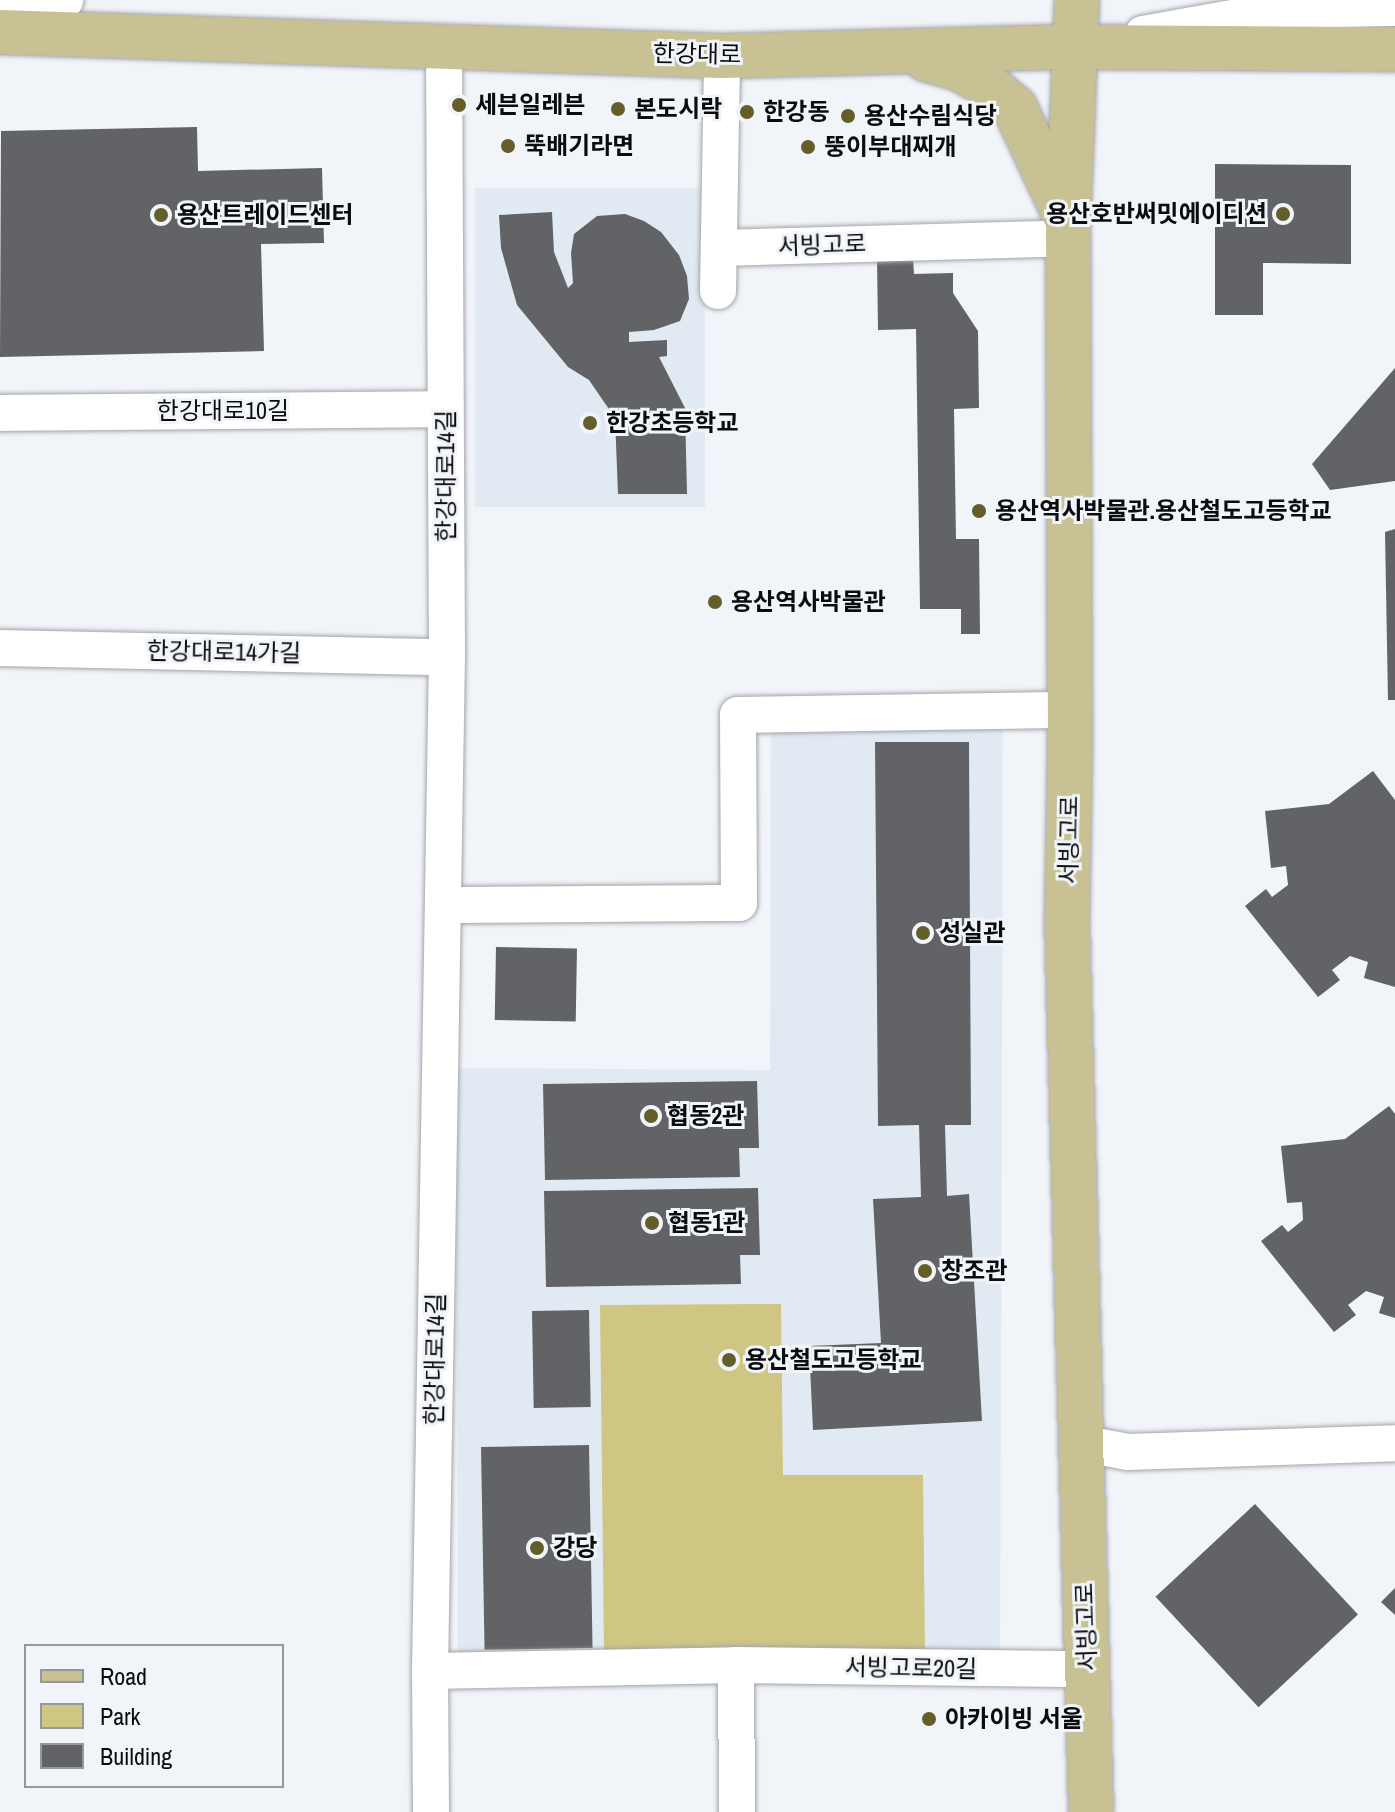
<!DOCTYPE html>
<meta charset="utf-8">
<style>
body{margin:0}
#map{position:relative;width:1395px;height:1812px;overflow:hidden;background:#f1f4f8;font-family:"Archivo Narrow","Noto Sans KR",sans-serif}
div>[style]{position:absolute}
.built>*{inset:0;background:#e1eaf3;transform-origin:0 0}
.green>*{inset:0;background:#cfc683}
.building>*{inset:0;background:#616366;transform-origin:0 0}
.roads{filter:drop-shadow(0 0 2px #a3a5a9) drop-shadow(0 0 2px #a3a5a9)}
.minor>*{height:36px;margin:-18px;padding:0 18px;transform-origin:18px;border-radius:18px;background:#fff}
.major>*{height:44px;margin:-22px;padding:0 22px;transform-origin:22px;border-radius:22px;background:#c7c194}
.dots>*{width:22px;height:22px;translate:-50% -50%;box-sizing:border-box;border:4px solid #f1f4f8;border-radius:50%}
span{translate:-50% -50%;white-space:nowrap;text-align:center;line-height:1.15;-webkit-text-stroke:6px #f1f4f8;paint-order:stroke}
.street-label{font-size:24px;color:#0b0c0e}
.poi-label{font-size:24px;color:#0b0c0e;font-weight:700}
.left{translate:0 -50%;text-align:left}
.right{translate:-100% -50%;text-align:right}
.legend{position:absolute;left:24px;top:1644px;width:260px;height:144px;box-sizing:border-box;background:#f1f4f8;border:2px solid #95979a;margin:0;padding:10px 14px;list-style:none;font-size:24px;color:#0b0c0e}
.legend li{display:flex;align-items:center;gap:16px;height:40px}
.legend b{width:40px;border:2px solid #95979a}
</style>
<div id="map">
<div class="built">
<i style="left:475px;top:188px;width:230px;height:319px"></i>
<i style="clip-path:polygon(771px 729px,1003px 730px,1000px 1653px,458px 1654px,456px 1068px,770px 1070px)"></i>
</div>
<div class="green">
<i style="clip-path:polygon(781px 1304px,783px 1475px,923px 1475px,925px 1650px,604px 1653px,600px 1305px)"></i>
</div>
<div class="building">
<i style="clip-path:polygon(197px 127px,198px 171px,322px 168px,324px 243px,261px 244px,264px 351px,0 357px,1px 131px)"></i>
<i style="clip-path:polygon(1215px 164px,1351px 165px,1351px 264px,1263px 263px,1263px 315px,1215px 315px)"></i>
<i style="clip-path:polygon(552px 212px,554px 252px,568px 288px,573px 283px,571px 253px,574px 234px,597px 216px,625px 214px,644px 221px,661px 232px,679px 255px,687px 276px,689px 299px,680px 321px,654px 330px,629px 332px,629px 342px,667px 340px,667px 356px,659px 357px,685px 408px,687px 494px,618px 494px,615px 418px,589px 380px,568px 367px,517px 305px,501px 248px,499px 215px)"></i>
<i style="clip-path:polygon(877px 259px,913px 259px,914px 274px,953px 273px,953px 293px,978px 331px,979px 408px,954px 409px,956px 539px,979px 539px,980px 634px,961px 634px,961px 609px,920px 609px,916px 329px,878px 330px)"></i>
<i style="clip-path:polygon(1395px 368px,1395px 481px,1330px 490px,1312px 464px)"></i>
<i style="clip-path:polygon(1395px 529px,1395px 700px,1388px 700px,1385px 532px)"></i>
<i style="clip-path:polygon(875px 742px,969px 742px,971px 1125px,945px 1125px,947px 1196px,969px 1194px,982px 1421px,813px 1430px,809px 1346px,881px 1343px,873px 1199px,921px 1197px,919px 1125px,878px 1126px)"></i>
<i style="clip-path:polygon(1373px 771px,1395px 800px,1395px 987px,1364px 978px,1368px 962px,1350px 956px,1332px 970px,1340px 980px,1318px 997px,1245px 906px,1266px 889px,1272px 897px,1288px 885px,1286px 866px,1271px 868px,1265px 811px,1329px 804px)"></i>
<i style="left:496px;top:947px;width:81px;height:73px;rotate:1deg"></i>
<i style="clip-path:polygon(757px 1081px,759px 1148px,739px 1148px,740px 1177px,545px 1180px,543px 1084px)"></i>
<i style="clip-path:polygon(1389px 1106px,1395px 1114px,1395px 1318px,1379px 1313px,1384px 1297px,1366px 1291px,1348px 1305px,1356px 1315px,1334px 1332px,1261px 1241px,1282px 1225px,1288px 1232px,1303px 1220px,1302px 1202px,1287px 1203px,1281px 1146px,1345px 1139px)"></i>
<i style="clip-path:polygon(758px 1188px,760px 1255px,740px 1255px,741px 1284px,546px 1287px,544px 1191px)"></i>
<i style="left:589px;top:1310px;width:97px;height:57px;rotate:89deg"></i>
<i style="left:589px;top:1445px;width:203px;height:108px;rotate:89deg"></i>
<i style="left:1255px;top:1504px;width:151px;height:136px;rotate:47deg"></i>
<i style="clip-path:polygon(1395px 1588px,1395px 1615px,1381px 1602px)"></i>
</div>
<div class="roads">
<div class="minor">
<i style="left:0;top:10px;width:66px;rotate:-8.7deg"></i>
<i style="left:1143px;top:34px;width:136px;rotate:-10.2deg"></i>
<i style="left:1277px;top:10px;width:118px;rotate:-1deg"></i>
<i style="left:719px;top:248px;width:350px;rotate:-1.6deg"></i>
<i style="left:718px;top:291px;width:235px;rotate:-89deg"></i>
<i style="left:0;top:413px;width:445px;rotate:-0.5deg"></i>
<i style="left:0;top:648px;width:447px;rotate:1.2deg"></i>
<i style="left:443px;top:905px;width:296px;rotate:-0.4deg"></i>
<i style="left:739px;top:903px;width:188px;rotate:-90.3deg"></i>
<i style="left:738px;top:715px;width:332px;rotate:-0.9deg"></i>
<i style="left:1080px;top:1443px;width:49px;rotate:10.6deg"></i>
<i style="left:1128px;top:1452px;width:267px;rotate:-1.9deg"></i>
<i style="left:736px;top:1665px;width:147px;rotate:89.6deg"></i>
<i style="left:430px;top:1671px;width:306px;rotate:-1.1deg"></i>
<i style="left:736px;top:1665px;width:351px;rotate:0.7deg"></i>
<i style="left:431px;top:1812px;width:141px;rotate:-90.4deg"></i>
<i style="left:430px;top:1671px;width:1014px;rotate:-89.04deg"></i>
<i style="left:447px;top:657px;width:610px;rotate:-90.28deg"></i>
</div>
<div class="major">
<i style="left:1077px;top:0;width:222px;rotate:92.3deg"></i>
<i style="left:1068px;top:222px;width:528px;rotate:89.78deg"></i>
<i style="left:1070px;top:750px;width:168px;rotate:91deg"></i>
<i style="left:1067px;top:918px;width:894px;rotate:88.46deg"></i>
<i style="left:0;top:32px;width:722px;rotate:1.9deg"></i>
<i style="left:722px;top:56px;width:352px;rotate:-1.5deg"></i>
<i style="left:1074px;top:47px;width:321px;rotate:0.4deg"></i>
<i style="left:926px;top:59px;width:33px;rotate:16deg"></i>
<i style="left:958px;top:68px;width:31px;rotate:29deg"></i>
<i style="left:985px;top:83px;width:39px;rotate:40deg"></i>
<i style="left:1015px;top:108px;width:116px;rotate:65deg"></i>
</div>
</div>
<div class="dots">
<i style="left:459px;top:105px;background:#655d2a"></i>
<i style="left:618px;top:109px;background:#655d2a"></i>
<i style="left:747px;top:112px;background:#655d2a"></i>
<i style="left:848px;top:116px;background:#655d2a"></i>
<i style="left:508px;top:146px;background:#655d2a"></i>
<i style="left:808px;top:147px;background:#655d2a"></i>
<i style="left:1283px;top:214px;background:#655d2a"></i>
<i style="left:161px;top:215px;background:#655d2a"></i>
<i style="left:590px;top:423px;background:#655d2a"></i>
<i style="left:979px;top:511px;background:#655d2a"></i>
<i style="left:715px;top:602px;background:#655d2a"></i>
<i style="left:923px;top:933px;background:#655d2a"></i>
<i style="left:651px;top:1116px;background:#655d2a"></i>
<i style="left:652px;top:1223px;background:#655d2a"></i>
<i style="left:925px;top:1271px;background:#655d2a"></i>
<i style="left:729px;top:1360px;background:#655d2a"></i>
<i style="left:537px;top:1548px;background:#655d2a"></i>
<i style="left:929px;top:1719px;background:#655d2a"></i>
</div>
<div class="street-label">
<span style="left:697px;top:54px;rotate:1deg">한강대로</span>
<span style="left:822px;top:245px;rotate:-2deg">서빙고로</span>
<span style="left:223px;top:411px">한강대로10길</span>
<span style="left:446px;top:476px;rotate:-90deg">한강대로14길</span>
<span style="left:224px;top:652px;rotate:1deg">한강대로14가길</span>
<span style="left:1069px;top:840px;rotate:-89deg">서빙고로</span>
<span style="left:435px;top:1359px;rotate:-89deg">한강대로14길</span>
<span style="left:1086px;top:1627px;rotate:-92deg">서빙고로</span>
<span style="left:911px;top:1668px;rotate:1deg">서빙고로20길</span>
</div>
<div class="poi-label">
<span class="left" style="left:475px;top:105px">세븐일레븐</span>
<span class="left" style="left:634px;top:109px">본도시락</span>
<span class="left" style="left:763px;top:112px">한강동</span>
<span class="left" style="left:864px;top:116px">용산수림식당</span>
<span class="left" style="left:524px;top:146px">뚝배기라면</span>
<span class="left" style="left:824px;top:147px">뚱이부대찌개</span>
<span class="right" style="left:1267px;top:214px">용산호반써밋에이디션</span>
<span class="left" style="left:177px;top:215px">용산트레이드센터</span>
<span class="left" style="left:606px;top:423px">한강초등학교</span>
<span class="left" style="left:995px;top:511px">용산역사박물관.용산철도고등학교</span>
<span class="left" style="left:731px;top:602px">용산역사박물관</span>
<span class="left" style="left:939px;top:933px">성실관</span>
<span class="left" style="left:667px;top:1116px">협동2관</span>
<span class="left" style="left:668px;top:1223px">협동1관</span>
<span class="left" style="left:941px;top:1271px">창조관</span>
<span class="left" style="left:745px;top:1360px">용산철도고등학교</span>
<span class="left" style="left:553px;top:1548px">강당</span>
<span class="left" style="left:945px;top:1719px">아카이빙 서울</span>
</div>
<ul class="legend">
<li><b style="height:10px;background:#c7c194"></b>Road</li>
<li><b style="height:22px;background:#cfc683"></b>Park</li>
<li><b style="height:22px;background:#616366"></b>Building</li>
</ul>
</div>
